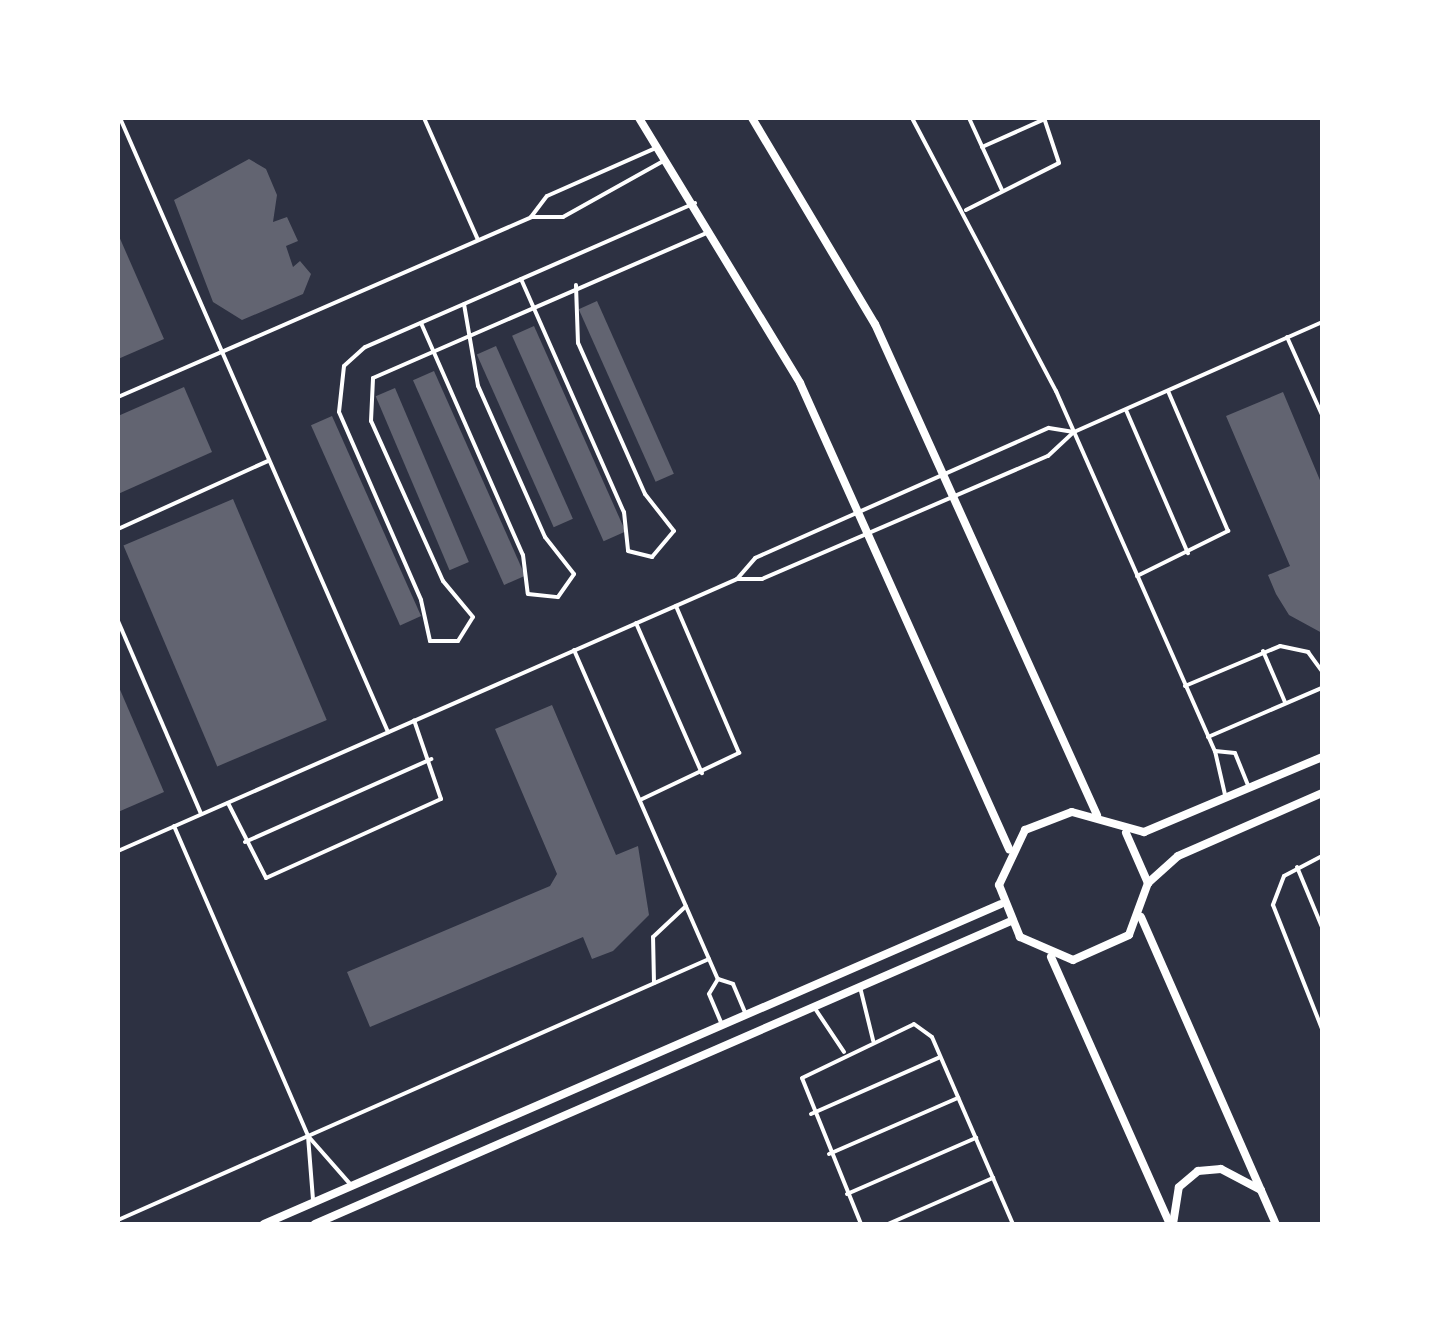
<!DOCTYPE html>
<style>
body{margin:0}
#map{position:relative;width:1440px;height:1342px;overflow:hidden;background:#2d3142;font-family:"Crimson Pro",serif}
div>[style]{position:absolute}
.building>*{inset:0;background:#626471;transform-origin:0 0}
.service>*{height:4px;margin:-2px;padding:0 2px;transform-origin:2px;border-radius:2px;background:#fff}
.minor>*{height:8px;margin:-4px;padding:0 4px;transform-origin:4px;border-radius:4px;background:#fff}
span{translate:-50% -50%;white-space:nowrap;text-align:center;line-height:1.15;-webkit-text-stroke:10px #fff;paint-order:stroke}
.frame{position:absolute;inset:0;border:120px solid #fff;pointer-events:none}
</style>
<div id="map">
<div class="building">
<i style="clip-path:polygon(249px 159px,266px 169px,277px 195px,273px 222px,287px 217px,298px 241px,286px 246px,293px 267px,300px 261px,311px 274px,303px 294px,242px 320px,213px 302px,174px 200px)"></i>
<i style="clip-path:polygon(118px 234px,164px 339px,118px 359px)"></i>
<i style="left:597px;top:301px;width:189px;height:20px;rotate:66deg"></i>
<i style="left:534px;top:326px;width:225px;height:24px;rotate:66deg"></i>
<i style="left:496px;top:346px;width:189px;height:21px;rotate:66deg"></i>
<i style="left:434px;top:371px;width:224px;height:23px;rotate:66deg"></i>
<i style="clip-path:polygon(184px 387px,212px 452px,118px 494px,118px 416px)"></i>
<i style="left:395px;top:388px;width:189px;height:21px;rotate:67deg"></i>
<i style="clip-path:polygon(1283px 392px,1322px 485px,1322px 633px,1289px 615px,1276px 594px,1268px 575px,1290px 566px,1226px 416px)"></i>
<i style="left:332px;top:416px;width:219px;height:23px;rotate:66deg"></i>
<i style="left:233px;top:499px;width:240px;height:119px;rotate:67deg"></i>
<i style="clip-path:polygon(118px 685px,164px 792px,118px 812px)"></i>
<i style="clip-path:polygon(552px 705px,616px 855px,638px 846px,649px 915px,613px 951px,592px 959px,583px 937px,370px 1027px,347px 972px,550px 886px,557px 874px,495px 729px)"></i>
</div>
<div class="service">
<i style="left:120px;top:118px;width:670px;rotate:66.42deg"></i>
<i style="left:424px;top:118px;width:133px;rotate:66.1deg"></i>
<i style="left:912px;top:118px;width:309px;rotate:62.2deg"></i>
<i style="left:1056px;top:391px;width:394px;rotate:66.2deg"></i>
<i style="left:1215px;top:751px;width:49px;rotate:77.1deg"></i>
<i style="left:969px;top:118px;width:79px;rotate:65.4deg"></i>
<i style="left:982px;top:147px;width:69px;rotate:-24deg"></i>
<i style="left:695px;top:203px;width:360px;rotate:156.4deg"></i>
<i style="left:365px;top:347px;width:28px;rotate:138deg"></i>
<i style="left:344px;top:366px;width:46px;rotate:96.2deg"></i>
<i style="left:339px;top:412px;width:205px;rotate:66.4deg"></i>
<i style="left:421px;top:600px;width:42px;rotate:77.6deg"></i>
<i style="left:430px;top:641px;width:28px"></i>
<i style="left:458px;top:641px;width:28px;rotate:-58deg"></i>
<i style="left:473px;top:617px;width:47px;rotate:-129.8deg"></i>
<i style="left:443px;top:581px;width:175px;rotate:-114.2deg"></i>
<i style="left:371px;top:421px;width:43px;rotate:-87.3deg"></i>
<i style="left:373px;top:378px;width:364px;rotate:-23.5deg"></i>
<i style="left:966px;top:210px;width:104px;rotate:-26.8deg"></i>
<i style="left:1059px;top:163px;width:47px;rotate:-108.4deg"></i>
<i style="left:531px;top:217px;width:32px"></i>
<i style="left:563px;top:217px;width:117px;rotate:-29.2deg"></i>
<i style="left:521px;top:279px;width:255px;rotate:66.2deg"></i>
<i style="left:624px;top:512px;width:39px;rotate:84deg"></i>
<i style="left:628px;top:551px;width:25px;rotate:14deg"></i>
<i style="left:652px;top:557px;width:34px;rotate:-50deg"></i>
<i style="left:674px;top:531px;width:47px;rotate:-128.1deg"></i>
<i style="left:645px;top:494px;width:165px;rotate:-113.9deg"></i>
<i style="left:578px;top:343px;width:58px;rotate:-92deg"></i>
<i style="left:421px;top:323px;width:253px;rotate:66.3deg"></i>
<i style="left:523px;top:555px;width:39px;rotate:83deg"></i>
<i style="left:528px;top:594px;width:30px;rotate:6deg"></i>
<i style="left:558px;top:597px;width:28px;rotate:-55deg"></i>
<i style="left:574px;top:574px;width:47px;rotate:-128.1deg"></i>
<i style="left:545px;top:537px;width:165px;rotate:-113.9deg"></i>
<i style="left:478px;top:386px;width:83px;rotate:-99.7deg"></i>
<i style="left:1287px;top:337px;width:85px;rotate:65.8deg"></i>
<i style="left:118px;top:397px;width:451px;rotate:-23.5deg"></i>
<i style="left:531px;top:217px;width:26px;rotate:-53deg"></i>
<i style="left:547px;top:196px;width:121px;rotate:-23.8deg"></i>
<i style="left:1126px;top:410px;width:156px;rotate:66.6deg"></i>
<i style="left:118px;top:529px;width:165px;rotate:-24.4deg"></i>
<i style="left:1137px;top:576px;width:102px;rotate:-26.3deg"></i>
<i style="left:1228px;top:531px;width:152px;rotate:-113.2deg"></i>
<i style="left:737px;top:579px;width:28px;rotate:-49deg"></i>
<i style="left:755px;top:558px;width:321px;rotate:-23.9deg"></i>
<i style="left:1049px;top:428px;width:25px;rotate:9deg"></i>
<i style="left:118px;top:621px;width:210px;rotate:66.7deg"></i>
<i style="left:636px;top:623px;width:164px;rotate:66.3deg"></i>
<i style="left:574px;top:650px;width:359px;rotate:66.4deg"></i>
<i style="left:1263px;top:651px;width:56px;rotate:66.7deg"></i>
<i style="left:1185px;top:686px;width:103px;rotate:-22.8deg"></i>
<i style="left:1280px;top:646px;width:29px;rotate:12deg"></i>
<i style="left:1308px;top:652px;width:24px;rotate:54deg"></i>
<i style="left:1208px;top:737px;width:124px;rotate:-23.3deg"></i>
<i style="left:1215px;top:751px;width:20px;rotate:6deg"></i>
<i style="left:1235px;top:753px;width:38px;rotate:68deg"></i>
<i style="left:640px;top:800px;width:110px;rotate:-25.4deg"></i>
<i style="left:739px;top:753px;width:160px;rotate:-113.2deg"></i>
<i style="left:228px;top:803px;width:84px;rotate:63.1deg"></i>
<i style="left:266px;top:878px;width:192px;rotate:-24.3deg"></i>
<i style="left:441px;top:799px;width:83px;rotate:-108.9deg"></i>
<i style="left:174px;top:826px;width:338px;rotate:66.6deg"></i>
<i style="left:308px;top:1136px;width:67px;rotate:48.7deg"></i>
<i style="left:245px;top:842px;width:204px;rotate:-24deg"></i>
<i style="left:118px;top:851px;width:676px;rotate:-23.72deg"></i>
<i style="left:737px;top:579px;width:25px"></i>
<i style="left:762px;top:579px;width:311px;rotate:-23.3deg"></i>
<i style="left:1048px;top:456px;width:35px;rotate:-43deg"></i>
<i style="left:1074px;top:432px;width:271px;rotate:-23.9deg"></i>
<i style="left:1322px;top:856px;width:43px;rotate:152.2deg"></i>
<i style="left:1284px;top:876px;width:31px;rotate:111deg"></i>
<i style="left:1273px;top:905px;width:133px;rotate:68.4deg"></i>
<i style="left:1297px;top:867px;width:65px;rotate:67.4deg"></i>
<i style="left:718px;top:979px;width:17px;rotate:121deg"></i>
<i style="left:709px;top:994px;width:30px;rotate:67deg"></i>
<i style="left:718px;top:979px;width:16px;rotate:18deg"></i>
<i style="left:733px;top:984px;width:33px;rotate:67deg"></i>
<i style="left:654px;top:983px;width:46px;rotate:-91.2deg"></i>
<i style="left:653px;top:937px;width:45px;rotate:-43.2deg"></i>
<i style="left:860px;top:987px;width:55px;rotate:76.2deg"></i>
<i style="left:814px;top:1007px;width:54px;rotate:56.3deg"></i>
<i style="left:811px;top:1114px;width:141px;rotate:-23.8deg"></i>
<i style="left:308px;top:1136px;width:64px;rotate:85.5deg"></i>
<i style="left:829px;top:1154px;width:141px;rotate:-23.5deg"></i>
<i style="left:847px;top:1194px;width:141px;rotate:-23.5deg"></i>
<i style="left:118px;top:1220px;width:646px;rotate:-23.83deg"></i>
<i style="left:861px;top:1224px;width:157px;rotate:-112deg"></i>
<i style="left:802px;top:1078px;width:124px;rotate:-25.7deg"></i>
<i style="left:914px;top:1024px;width:22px;rotate:36deg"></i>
<i style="left:932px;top:1037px;width:204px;rotate:66.6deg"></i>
<i style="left:888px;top:1224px;width:115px;rotate:-23.7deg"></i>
</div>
<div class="minor">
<i style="left:639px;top:118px;width:310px;rotate:58.7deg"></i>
<i style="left:800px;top:383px;width:511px;rotate:65.84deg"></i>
<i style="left:752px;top:118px;width:240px;rotate:59.2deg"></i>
<i style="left:875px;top:324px;width:539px;rotate:65.67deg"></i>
<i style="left:1126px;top:833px;width:55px;rotate:66.3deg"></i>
<i style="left:1148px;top:883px;width:55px;rotate:110.1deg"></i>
<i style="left:1129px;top:935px;width:61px;rotate:155.9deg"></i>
<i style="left:1073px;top:960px;width:58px;rotate:-156.5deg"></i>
<i style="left:1020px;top:937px;width:56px;rotate:-112deg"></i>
<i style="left:999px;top:885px;width:61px;rotate:-64.7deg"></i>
<i style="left:1025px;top:830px;width:50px;rotate:-21deg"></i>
<i style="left:1072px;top:812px;width:75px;rotate:15.5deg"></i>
<i style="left:1144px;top:832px;width:193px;rotate:-22.8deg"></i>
<i style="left:1148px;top:883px;width:40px;rotate:-42deg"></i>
<i style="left:1178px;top:856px;width:157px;rotate:-23.6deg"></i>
<i style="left:1141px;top:917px;width:335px;rotate:66.3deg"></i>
<i style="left:1051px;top:957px;width:292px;rotate:66deg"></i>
<i style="left:264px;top:1224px;width:803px;rotate:-23.47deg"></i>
<i style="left:315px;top:1224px;width:757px;rotate:-23.52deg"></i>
<i style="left:1173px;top:1224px;width:37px;rotate:-81deg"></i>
<i style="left:1179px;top:1187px;width:25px;rotate:-40deg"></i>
<i style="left:1198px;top:1171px;width:23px;rotate:-5deg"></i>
<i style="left:1221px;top:1169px;width:45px;rotate:27.7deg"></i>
</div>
<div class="frame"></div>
</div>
